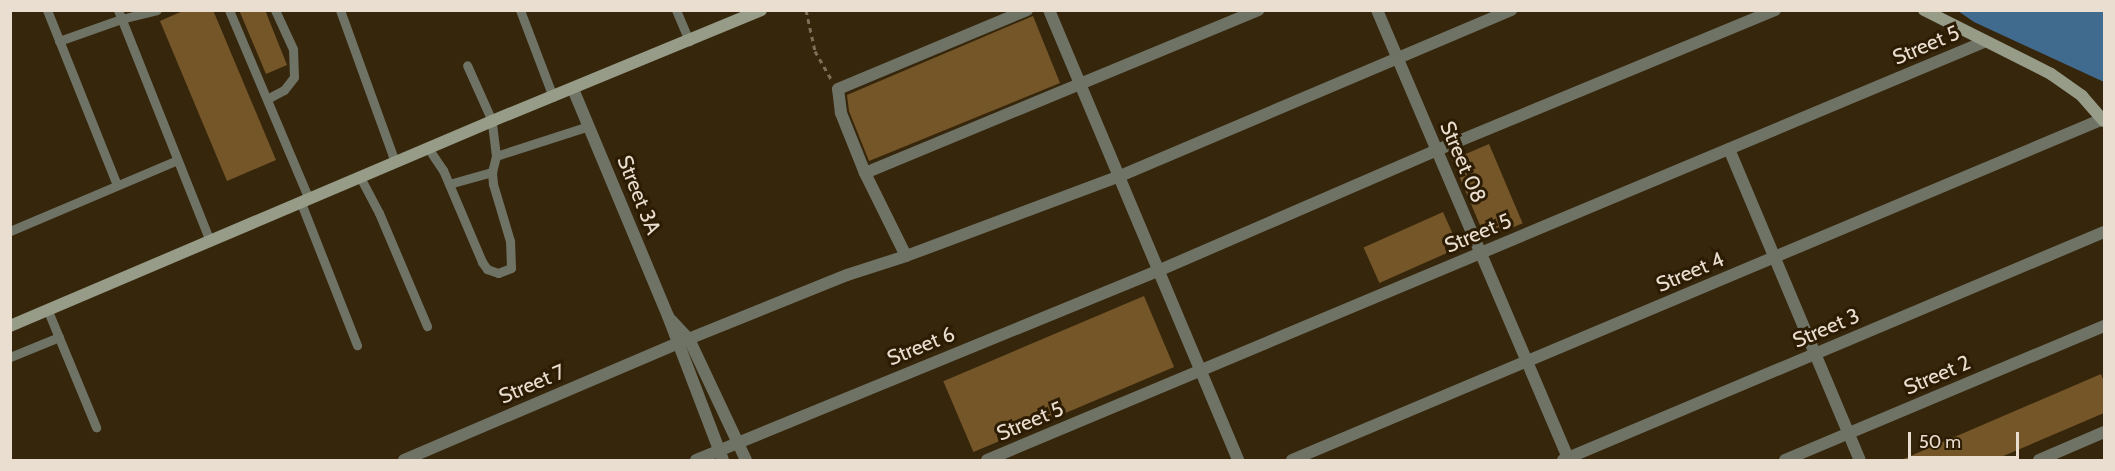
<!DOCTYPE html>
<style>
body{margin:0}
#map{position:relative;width:2115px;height:471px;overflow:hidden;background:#36260c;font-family:Cabin,sans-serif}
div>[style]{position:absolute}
.water>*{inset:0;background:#406b8f}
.building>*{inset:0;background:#755628;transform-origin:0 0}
.path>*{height:3px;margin-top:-1.5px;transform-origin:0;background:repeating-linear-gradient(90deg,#7c6e58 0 4.5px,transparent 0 9px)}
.lane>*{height:9px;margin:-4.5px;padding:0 4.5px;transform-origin:4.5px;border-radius:4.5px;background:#6f7365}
.street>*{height:12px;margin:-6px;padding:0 6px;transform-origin:6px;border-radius:6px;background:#6f7365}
.secondary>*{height:12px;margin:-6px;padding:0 6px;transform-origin:6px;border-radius:6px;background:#969c87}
span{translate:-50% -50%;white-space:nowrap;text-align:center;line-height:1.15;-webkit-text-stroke:6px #2c1c03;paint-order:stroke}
.street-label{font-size:21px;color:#e9decf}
.frame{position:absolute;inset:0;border:12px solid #e9decf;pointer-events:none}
.scale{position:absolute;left:1908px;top:432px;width:111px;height:27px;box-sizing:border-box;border:3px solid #e9decf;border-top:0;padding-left:8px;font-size:18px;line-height:21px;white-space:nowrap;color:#e9decf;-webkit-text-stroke:4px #2c1c03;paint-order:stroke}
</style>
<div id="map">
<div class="water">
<i style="clip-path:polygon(1958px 11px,2104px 11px,2104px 82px,1974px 22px)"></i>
</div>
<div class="building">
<i style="clip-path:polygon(185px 10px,213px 10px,276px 160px,227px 181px,160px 21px)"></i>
<i style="clip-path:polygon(239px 10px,265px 10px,287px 65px,266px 74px)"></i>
<i style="clip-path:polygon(1033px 16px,1060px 83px,869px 161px,849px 111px,847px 95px)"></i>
<i style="left:1489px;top:144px;width:86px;height:40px;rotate:67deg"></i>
<i style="left:1443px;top:212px;width:39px;height:87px;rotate:66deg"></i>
<i style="left:1144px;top:296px;width:77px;height:218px;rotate:67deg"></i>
<i style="clip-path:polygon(2101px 374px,2104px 382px,2104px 413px,1994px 460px,1901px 460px)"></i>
</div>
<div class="path">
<i style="left:806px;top:10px;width:42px;rotate:77.6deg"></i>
<i style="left:815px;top:51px;width:34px;rotate:60deg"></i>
</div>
<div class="lane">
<i style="left:47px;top:10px;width:188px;rotate:68.2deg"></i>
<i style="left:118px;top:10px;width:249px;rotate:68.3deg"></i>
<i style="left:229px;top:10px;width:205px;rotate:67.1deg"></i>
<i style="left:340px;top:10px;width:162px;rotate:70.1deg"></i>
<i style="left:520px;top:10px;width:93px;rotate:69.2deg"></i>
<i style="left:676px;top:10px;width:34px;rotate:67deg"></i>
<i style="left:59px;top:41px;width:66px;rotate:-19.5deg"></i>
<i style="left:121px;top:19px;width:37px;rotate:-14deg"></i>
<i style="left:267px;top:99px;width:19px;rotate:-28deg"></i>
<i style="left:284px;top:90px;width:16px;rotate:-52deg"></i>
<i style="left:294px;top:77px;width:28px;rotate:-92deg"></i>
<i style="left:293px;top:49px;width:43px;rotate:-114.8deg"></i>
<i style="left:428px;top:148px;width:27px;rotate:56deg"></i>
<i style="left:443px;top:170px;width:100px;rotate:67deg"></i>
<i style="left:482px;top:262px;width:9px;rotate:54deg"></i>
<i style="left:487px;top:269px;width:12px;rotate:20deg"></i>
<i style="left:498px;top:273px;width:14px;rotate:-21deg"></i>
<i style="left:511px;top:268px;width:27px;rotate:-92deg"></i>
<i style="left:510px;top:241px;width:59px;rotate:-106.6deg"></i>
<i style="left:493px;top:184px;width:12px;rotate:-95deg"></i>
<i style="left:492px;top:172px;width:16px;rotate:-76deg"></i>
<i style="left:496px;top:156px;width:35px;rotate:-97deg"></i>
<i style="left:492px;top:121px;width:61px;rotate:-114.1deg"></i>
<i style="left:496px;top:156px;width:98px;rotate:-17.9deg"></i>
<i style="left:360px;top:177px;width:41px;rotate:62.2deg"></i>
<i style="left:379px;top:213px;width:123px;rotate:67deg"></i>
<i style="left:449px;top:184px;width:45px;rotate:-15.6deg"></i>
<i style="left:301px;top:203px;width:153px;rotate:68.5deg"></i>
<i style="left:10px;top:231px;width:181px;rotate:-23deg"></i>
<i style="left:48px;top:311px;width:126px;rotate:67.5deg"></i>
<i style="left:10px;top:357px;width:53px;rotate:-22.2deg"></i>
</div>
<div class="street">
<i style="left:1049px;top:10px;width:488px;rotate:67.2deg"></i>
<i style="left:1377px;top:10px;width:489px;rotate:66.9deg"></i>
<i style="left:573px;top:89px;width:246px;rotate:67.3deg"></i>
<i style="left:668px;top:316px;width:154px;rotate:69.1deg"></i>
<i style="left:1729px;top:149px;width:337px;rotate:67.2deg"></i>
<i style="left:865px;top:173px;width:426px;rotate:-22.5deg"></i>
<i style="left:906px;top:256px;width:93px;rotate:-116.3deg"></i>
<i style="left:865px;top:173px;width:65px;rotate:-111.8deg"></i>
<i style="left:841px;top:113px;width:24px;rotate:-97deg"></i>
<i style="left:838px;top:89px;width:205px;rotate:-22.7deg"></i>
<i style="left:671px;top:320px;width:26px;rotate:47deg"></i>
<i style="left:689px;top:339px;width:134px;rotate:64.8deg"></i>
<i style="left:404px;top:460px;width:296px;rotate:-23.1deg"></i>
<i style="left:676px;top:344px;width:184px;rotate:-22deg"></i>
<i style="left:847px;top:275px;width:62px;rotate:-17.9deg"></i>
<i style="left:906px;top:256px;width:228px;rotate:-20.5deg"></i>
<i style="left:1120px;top:176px;width:425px;rotate:-23deg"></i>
<i style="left:696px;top:460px;width:501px;rotate:-22.27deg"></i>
<i style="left:1160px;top:270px;width:302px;rotate:-23.4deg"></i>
<i style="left:1437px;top:150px;width:366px;rotate:-22.5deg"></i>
<i style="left:987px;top:460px;width:1081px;rotate:-22.75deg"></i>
<i style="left:1292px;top:460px;width:880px;rotate:-22.81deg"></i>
<i style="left:1563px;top:460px;width:587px;rotate:-22.85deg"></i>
<i style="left:1785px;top:460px;width:346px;rotate:-22.8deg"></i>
<i style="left:2039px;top:460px;width:71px;rotate:-23.3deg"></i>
</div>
<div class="secondary">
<i style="left:1924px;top:10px;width:142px;rotate:26.7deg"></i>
<i style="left:2051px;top:74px;width:38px;rotate:35deg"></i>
<i style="left:2082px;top:96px;width:33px;rotate:49deg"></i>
<i style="left:10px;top:326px;width:524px;rotate:-23.04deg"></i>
<i style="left:492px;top:121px;width:291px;rotate:-22.4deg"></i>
</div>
<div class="street-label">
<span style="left:1926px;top:45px;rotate:-23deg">Street 5</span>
<span style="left:1463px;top:162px;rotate:67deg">Street 08</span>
<span style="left:639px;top:195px;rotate:68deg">Street 3A</span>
<span style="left:1478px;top:233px;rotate:-23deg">Street 5</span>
<span style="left:1690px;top:272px;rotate:-23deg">Street 4</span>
<span style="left:1826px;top:328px;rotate:-23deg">Street 3</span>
<span style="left:921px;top:346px;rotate:-22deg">Street 6</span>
<span style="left:1937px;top:375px;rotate:-23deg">Street 2</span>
<span style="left:532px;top:384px;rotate:-23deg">Street 7</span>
<span style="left:1030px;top:421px;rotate:-23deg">Street 5</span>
</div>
<div class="frame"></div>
<div class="scale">50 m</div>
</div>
